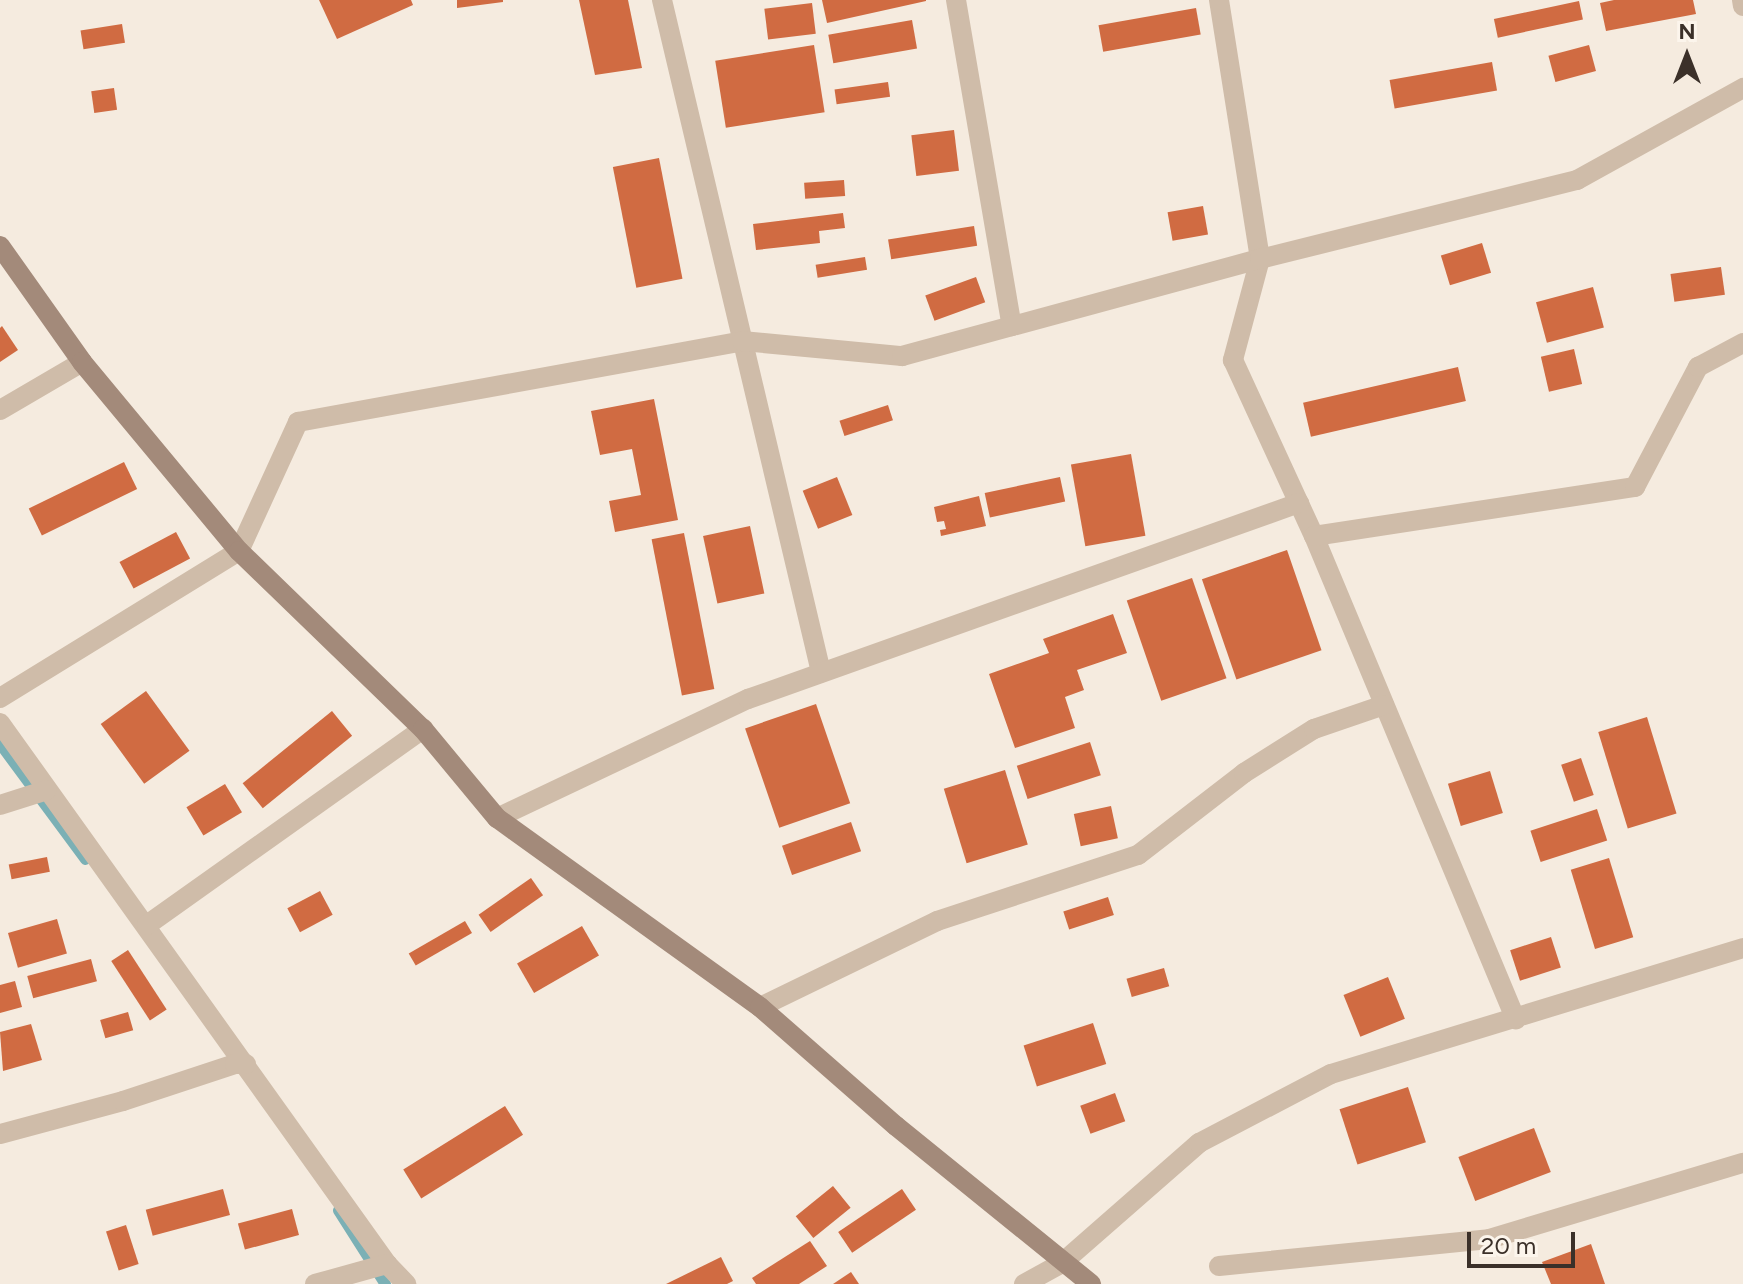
<!DOCTYPE html>
<style>
body{margin:0}
#map{position:relative;width:1743px;height:1284px;overflow:hidden;background:#f5ebdf;font-family:Figtree,sans-serif}
div>[style]{position:absolute}
.stream>*{height:11px;margin:-5.5px;padding:0 5.5px;transform-origin:5.5px;border-radius:5.5px;background:#7bb0b5}
.building>*{inset:0;background:#d06b42;transform-origin:0 0}
.street>*{height:20px;margin:-10px;padding:0 10px;transform-origin:10px;border-radius:10px;background:#cfbca9}
.secondary>*{height:20px;margin:-10px;padding:0 10px;transform-origin:10px;border-radius:10px;background:#a38a7a}
span{translate:-50% -50%;white-space:nowrap;text-align:center;line-height:1.15;-webkit-text-stroke:6px #fcf5ec;paint-order:stroke}
.north{position:absolute;left:1647px;top:16px;width:80px;height:80px;-webkit-text-stroke:6px #fcf5ec;paint-order:stroke;rotate:0deg;font-size:22px;font-weight:700;line-height:32px;text-align:center;color:#3b3029}
.north::after{content:'';display:block;margin:auto;width:28px;height:36px;background:#3b3029;clip-path:polygon(50% 0,100% 100%,50% 72%,0 100%)}
.scale{position:absolute;left:1467px;top:1232px;width:108px;height:36px;box-sizing:border-box;border:4px solid #3b3029;border-top:0;padding-left:10px;font-size:24px;line-height:28px;white-space:nowrap;color:#3b3029;-webkit-text-stroke:6px #fcf5ec;paint-order:stroke}
</style>
<div id="map">
<div class="stream">
<i style="left:0;top:744px;width:143px;rotate:53.5deg"></i>
<i style="left:338px;top:1210px;width:88px;rotate:57.6deg"></i>
</div>
<div class="building">
<i style="clip-path:polygon(319px 0,411px 0,413px 5px,337px 39px)"></i>
<i style="clip-path:polygon(457px 0,503px 0,503px 2px,457px 8px)"></i>
<i style="clip-path:polygon(579px 0,628px 0,642px 68px,595px 75px)"></i>
<i style="clip-path:polygon(822px 0,926px 0,926px 1px,827px 23px)"></i>
<i style="clip-path:polygon(1614px 0,1693px 0,1696px 14px,1606px 31px,1600px 3px)"></i>
<i style="left:1579px;top:1px;width:19px;height:87px;rotate:78deg"></i>
<i style="left:812px;top:3px;width:31px;height:48px;rotate:83deg"></i>
<i style="left:1196px;top:8px;width:27px;height:99px;rotate:80deg"></i>
<i style="left:912px;top:20px;width:29px;height:85px;rotate:80deg"></i>
<i style="left:122px;top:24px;width:19px;height:42px;rotate:81deg"></i>
<i style="left:814px;top:45px;width:68px;height:100px;rotate:81deg"></i>
<i style="left:1589px;top:45px;width:27px;height:42px;rotate:75deg"></i>
<i style="left:1492px;top:62px;width:29px;height:104px;rotate:80deg"></i>
<i style="left:888px;top:82px;width:15px;height:54px;rotate:82deg"></i>
<i style="left:114px;top:88px;width:22px;height:23px;rotate:82deg"></i>
<i style="left:954px;top:130px;width:41px;height:43px;rotate:83deg"></i>
<i style="left:659px;top:158px;width:123px;height:47px;rotate:79deg"></i>
<i style="left:844px;top:180px;width:16px;height:40px;rotate:86deg"></i>
<i style="left:1203px;top:206px;width:29px;height:36px;rotate:80deg"></i>
<i style="clip-path:polygon(843px 213px,845px 228px,819px 231px,820px 243px,756px 250px,753px 224px)"></i>
<i style="left:974px;top:226px;width:20px;height:87px;rotate:81deg"></i>
<i style="left:1482px;top:243px;width:31px;height:43px;rotate:73deg"></i>
<i style="left:865px;top:257px;width:13px;height:50px;rotate:81deg"></i>
<i style="left:1721px;top:267px;width:28px;height:51px;rotate:82deg"></i>
<i style="left:976px;top:277px;width:27px;height:54px;rotate:70deg"></i>
<i style="left:1593px;top:287px;width:42px;height:59px;rotate:75deg"></i>
<i style="clip-path:polygon(2px 326px,18px 350px,0 362px,0 328px)"></i>
<i style="left:1574px;top:349px;width:36px;height:34px;rotate:77deg"></i>
<i style="left:1458px;top:367px;width:35px;height:159px;rotate:77deg"></i>
<i style="clip-path:polygon(654px 399px,678px 520px,615px 532px,609px 501px,641px 495px,632px 449px,600px 455px,591px 411px)"></i>
<i style="left:888px;top:405px;width:16px;height:51px;rotate:72deg"></i>
<i style="left:1131px;top:454px;width:83px;height:61px;rotate:80deg"></i>
<i style="left:124px;top:462px;width:30px;height:106px;rotate:64deg"></i>
<i style="left:837px;top:477px;width:41px;height:37px;rotate:68deg"></i>
<i style="left:1060px;top:477px;width:25px;height:77px;rotate:78deg"></i>
<i style="clip-path:polygon(979px 496px,986px 526px,941px 536px,940px 530px,946px 529px,944px 521px,937px 522px,934px 507px)"></i>
<i style="left:750px;top:526px;width:69px;height:48px;rotate:78deg"></i>
<i style="left:176px;top:532px;width:30px;height:64px;rotate:62deg"></i>
<i style="left:684px;top:533px;width:159px;height:33px;rotate:79deg"></i>
<i style="left:1287px;top:550px;width:106px;height:90px;rotate:71deg"></i>
<i style="left:1192px;top:578px;width:106px;height:69px;rotate:71deg"></i>
<i style="clip-path:polygon(1113px 614px,1127px 653px,1077px 670px,1084px 690px,1065px 697px,1075px 728px,1015px 748px,989px 674px,1049px 653px,1043px 639px)"></i>
<i style="left:146px;top:691px;width:74px;height:56px;rotate:54deg"></i>
<i style="left:816px;top:704px;width:105px;height:75px;rotate:71deg"></i>
<i style="left:332px;top:711px;width:32px;height:115px;rotate:51deg"></i>
<i style="left:1647px;top:717px;width:101px;height:51px;rotate:73deg"></i>
<i style="left:1090px;top:742px;width:35px;height:77px;rotate:72deg"></i>
<i style="left:1581px;top:758px;width:39px;height:21px;rotate:71deg"></i>
<i style="left:1005px;top:770px;width:78px;height:64px;rotate:73deg"></i>
<i style="left:1490px;top:771px;width:44px;height:44px;rotate:73deg"></i>
<i style="left:225px;top:784px;width:33px;height:45px;rotate:59deg"></i>
<i style="left:1111px;top:806px;width:33px;height:38px;rotate:78deg"></i>
<i style="left:1597px;top:809px;width:33px;height:70px;rotate:72deg"></i>
<i style="left:851px;top:822px;width:31px;height:73px;rotate:71deg"></i>
<i style="left:47px;top:857px;width:15px;height:39px;rotate:79deg"></i>
<i style="left:1609px;top:858px;width:83px;height:40px;rotate:73deg"></i>
<i style="left:531px;top:878px;width:21px;height:64px;rotate:55deg"></i>
<i style="left:320px;top:891px;width:27px;height:37px;rotate:62deg"></i>
<i style="left:1108px;top:897px;width:19px;height:47px;rotate:72deg"></i>
<i style="left:57px;top:919px;width:36px;height:51px;rotate:74deg"></i>
<i style="left:465px;top:921px;width:14px;height:65px;rotate:60deg"></i>
<i style="left:582px;top:926px;width:34px;height:75px;rotate:60deg"></i>
<i style="left:1551px;top:937px;width:32px;height:43px;rotate:72deg"></i>
<i style="left:128px;top:950px;width:71px;height:20px;rotate:57deg"></i>
<i style="left:91px;top:959px;width:23px;height:66px;rotate:75deg"></i>
<i style="left:1164px;top:968px;width:19px;height:39px;rotate:74deg"></i>
<i style="left:1388px;top:977px;width:45px;height:48px;rotate:68deg"></i>
<i style="clip-path:polygon(15px 981px,22px 1007px,0 1013px,0 985px)"></i>
<i style="left:128px;top:1012px;width:19px;height:29px;rotate:74deg"></i>
<i style="left:1093px;top:1023px;width:43px;height:73px;rotate:72deg"></i>
<i style="clip-path:polygon(31px 1024px,42px 1060px,3px 1071px,0 1032px)"></i>
<i style="left:1408px;top:1087px;width:58px;height:72px;rotate:72deg"></i>
<i style="left:1115px;top:1093px;width:30px;height:37px;rotate:70deg"></i>
<i style="left:505px;top:1106px;width:34px;height:120px;rotate:58deg"></i>
<i style="left:1534px;top:1128px;width:47px;height:81px;rotate:69deg"></i>
<i style="left:833px;top:1186px;width:28px;height:48px;rotate:51deg"></i>
<i style="left:223px;top:1189px;width:27px;height:80px;rotate:75deg"></i>
<i style="left:902px;top:1189px;width:25px;height:77px;rotate:56deg"></i>
<i style="left:292px;top:1209px;width:27px;height:56px;rotate:75deg"></i>
<i style="left:126px;top:1225px;width:41px;height:21px;rotate:72deg"></i>
<i style="clip-path:polygon(810px 1241px,827px 1266px,799px 1284px,756px 1284px,752px 1278px)"></i>
<i style="clip-path:polygon(1591px 1244px,1605px 1284px,1551px 1284px,1542px 1262px)"></i>
<i style="clip-path:polygon(721px 1257px,733px 1281px,727px 1284px,666px 1284px)"></i>
<i style="clip-path:polygon(851px 1272px,859px 1284px,833px 1284px)"></i>
</div>
<div class="street">
<i style="left:662px;top:0;width:691px;rotate:76.69deg"></i>
<i style="left:956px;top:0;width:331px;rotate:80.3deg"></i>
<i style="left:1219px;top:0;width:262px;rotate:81deg"></i>
<i style="left:1260px;top:259px;width:105px;rotate:105deg"></i>
<i style="left:1233px;top:360px;width:194px;rotate:65.3deg"></i>
<i style="left:1314px;top:536px;width:524px;rotate:67.35deg"></i>
<i style="left:1742px;top:0;width:6px;rotate:81deg"></i>
<i style="left:0;top:410px;width:95px;rotate:-30.3deg"></i>
<i style="left:1314px;top:536px;width:325px;rotate:-8.7deg"></i>
<i style="left:1635px;top:487px;width:136px;rotate:-62.3deg"></i>
<i style="left:1698px;top:367px;width:51px;rotate:-28.1deg"></i>
<i style="left:0;top:698px;width:281px;rotate:-31.6deg"></i>
<i style="left:239px;top:551px;width:142px;rotate:-65.4deg"></i>
<i style="left:298px;top:422px;width:451px;rotate:-10.3deg"></i>
<i style="left:742px;top:341px;width:161px;rotate:5.4deg"></i>
<i style="left:902px;top:356px;width:371px;rotate:-15.2deg"></i>
<i style="left:1260px;top:259px;width:327px;rotate:-14deg"></i>
<i style="left:1577px;top:180px;width:190px;rotate:-29deg"></i>
<i style="left:0;top:723px;width:665px;rotate:54.42deg"></i>
<i style="left:387px;top:1264px;width:28px;rotate:46deg"></i>
<i style="left:0;top:805px;width:49px;rotate:-17.7deg"></i>
<i style="left:497px;top:818px;width:278px;rotate:-25.4deg"></i>
<i style="left:748px;top:699px;width:585px;rotate:-19.58deg"></i>
<i style="left:147px;top:925px;width:339px;rotate:-35.4deg"></i>
<i style="left:760px;top:1007px;width:197px;rotate:-25.9deg"></i>
<i style="left:937px;top:921px;width:212px;rotate:-18.2deg"></i>
<i style="left:1138px;top:855px;width:134px;rotate:-37.7deg"></i>
<i style="left:1244px;top:773px;width:83px;rotate:-32.2deg"></i>
<i style="left:1314px;top:729px;width:74px;rotate:-18.9deg"></i>
<i style="left:0;top:1134px;width:127px;rotate:-15deg"></i>
<i style="left:123px;top:1101px;width:118px;rotate:-18.3deg"></i>
<i style="left:235px;top:1064px;width:11px"></i>
<i style="left:1219px;top:1266px;width:271px;rotate:-5.7deg"></i>
<i style="left:1489px;top:1239px;width:265px;rotate:-16.7deg"></i>
<i style="left:315px;top:1284px;width:75px;rotate:-15.5deg"></i>
<i style="left:1024px;top:1284px;width:43px;rotate:-28.9deg"></i>
<i style="left:1062px;top:1263px;width:182px;rotate:-41.2deg"></i>
<i style="left:1199px;top:1143px;width:149px;rotate:-27.6deg"></i>
<i style="left:1331px;top:1074px;width:431px;rotate:-17deg"></i>
</div>
<div class="secondary">
<i style="left:0;top:246px;width:142px;rotate:54.7deg"></i>
<i style="left:82px;top:362px;width:246px;rotate:50.3deg"></i>
<i style="left:239px;top:551px;width:256px;rotate:44.1deg"></i>
<i style="left:423px;top:729px;width:116px;rotate:50.3deg"></i>
<i style="left:497px;top:818px;width:324px;rotate:35.7deg"></i>
<i style="left:760px;top:1007px;width:181px;rotate:41.2deg"></i>
<i style="left:896px;top:1126px;width:251px;rotate:39deg"></i>
</div>
<div class="north">N</div>
<div class="scale">20 m</div>
</div>
